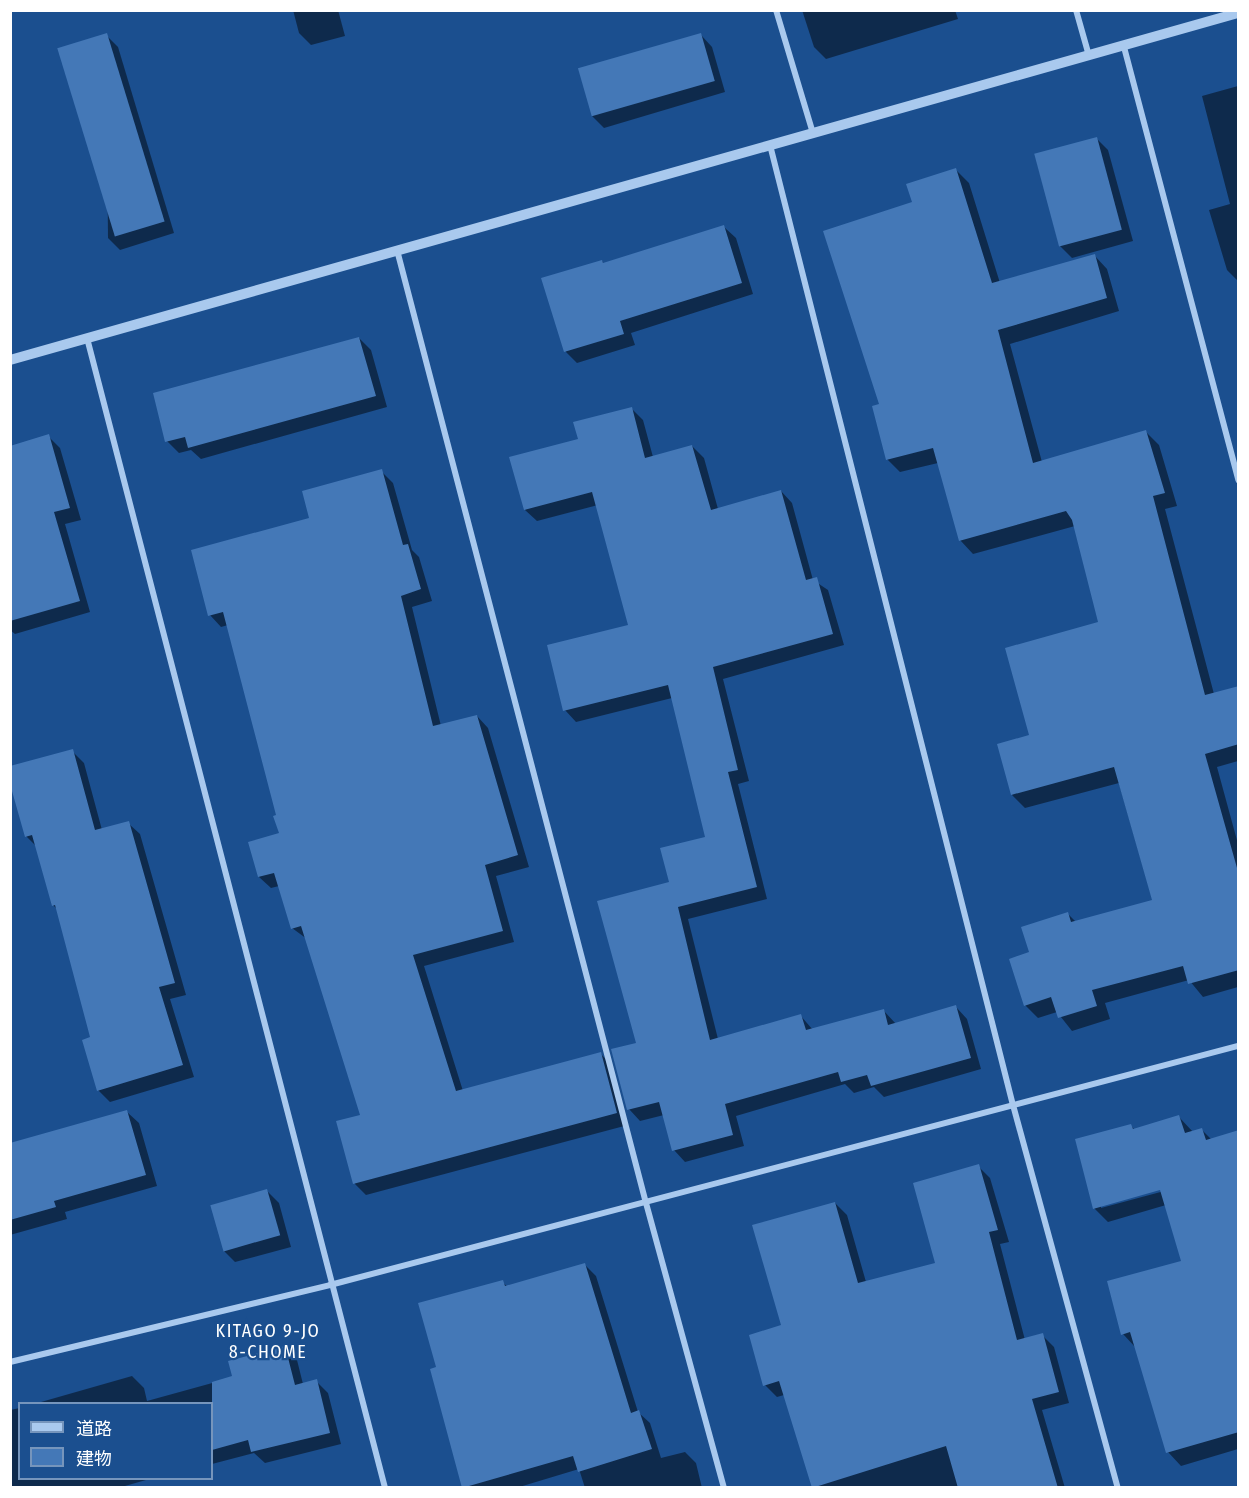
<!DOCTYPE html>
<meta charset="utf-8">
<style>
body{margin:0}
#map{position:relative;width:1249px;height:1498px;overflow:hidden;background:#1b4f8f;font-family:"Fira Sans Condensed","Noto Sans JP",sans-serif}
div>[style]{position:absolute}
.shadow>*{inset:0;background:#0007}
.building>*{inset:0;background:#4478b7;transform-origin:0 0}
.minor>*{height:6px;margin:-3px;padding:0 3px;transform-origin:3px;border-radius:3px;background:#a9c9ee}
.tertiary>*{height:10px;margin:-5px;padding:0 5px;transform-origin:5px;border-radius:5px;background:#a9c9ee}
span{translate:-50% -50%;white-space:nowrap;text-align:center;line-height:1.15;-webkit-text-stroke:4.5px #1b4f8f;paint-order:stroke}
.neighbourhood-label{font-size:18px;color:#fff;letter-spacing:1.5px}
.frame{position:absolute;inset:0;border:12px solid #fff;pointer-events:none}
.legend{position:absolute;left:18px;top:1402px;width:195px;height:78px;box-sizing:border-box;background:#1b4f8f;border:2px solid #7695bc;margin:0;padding:8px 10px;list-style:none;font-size:18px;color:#fff}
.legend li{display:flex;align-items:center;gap:12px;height:30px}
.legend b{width:30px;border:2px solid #7695bc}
</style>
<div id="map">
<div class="shadow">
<i style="clip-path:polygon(293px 10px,338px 10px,345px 36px,311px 45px,299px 33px)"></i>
<i style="clip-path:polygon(802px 10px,955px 10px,958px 19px,826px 59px,814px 47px)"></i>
<i style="clip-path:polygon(106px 35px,118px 47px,174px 233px,120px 250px,108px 238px)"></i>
<i style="clip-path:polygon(701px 35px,712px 47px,725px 92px,604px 128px,592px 116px)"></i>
<i style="clip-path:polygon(1238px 86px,1238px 281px,1227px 270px,1209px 210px,1230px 204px,1202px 96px)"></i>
<i style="clip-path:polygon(1097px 139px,1108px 150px,1133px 241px,1072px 258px,1060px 246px)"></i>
<i style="clip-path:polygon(956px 170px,969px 183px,1000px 283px,1094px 255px,1107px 269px,1119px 311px,1010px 344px,1042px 462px,1146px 432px,1159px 445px,1177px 506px,1165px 509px,1214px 694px,1238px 687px,1238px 761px,1217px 767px,1238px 844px,1238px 987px,1203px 997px,1189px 980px,1105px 1003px,1110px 1019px,1072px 1031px,1057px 1012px,1038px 1018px,1025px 1005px,1031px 953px,1068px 914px,1076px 922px,1153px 901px,1119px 783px,1025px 808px,1012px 795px,1100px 623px,1075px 526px,973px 554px,960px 540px,938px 463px,900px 472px,887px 459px,881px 405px,914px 203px)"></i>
<i style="clip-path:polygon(724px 227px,736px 238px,753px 294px,631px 333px,635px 345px,577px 363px,566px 352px,543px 279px,602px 261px,604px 264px)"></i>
<i style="clip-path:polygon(359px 338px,371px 350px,387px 407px,201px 459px,191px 450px,179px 453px,167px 441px)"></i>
<i style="clip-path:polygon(631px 408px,643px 420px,653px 457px,692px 446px,704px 458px,718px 509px,781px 491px,792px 503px,813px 580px,828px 590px,844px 645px,723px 679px,749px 781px,738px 784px,767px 899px,688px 919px,718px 1039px,800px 1015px,813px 1030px,884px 1011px,896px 1024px,956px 1007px,967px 1019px,981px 1069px,884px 1097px,874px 1087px,854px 1093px,845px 1084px,736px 1116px,744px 1146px,685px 1162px,674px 1150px,664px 1115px,640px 1121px,629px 1109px,638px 1044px,671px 883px,707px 838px,672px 698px,576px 722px,565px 710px,630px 626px,598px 505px,537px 521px,525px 510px,579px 440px)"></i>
<i style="clip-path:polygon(48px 436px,60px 448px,81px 520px,65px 524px,90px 612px,15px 634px,10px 630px,10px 562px)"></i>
<i style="clip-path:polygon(381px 471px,393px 483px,412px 550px,419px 557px,432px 601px,412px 607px,441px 726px,477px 716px,488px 728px,529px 867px,496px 876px,514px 942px,424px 966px,463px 1091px,601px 1054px,612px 1066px,628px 1125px,366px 1195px,355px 1184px,338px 1122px,362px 1116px,307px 939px,292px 928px,279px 886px,271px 888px,259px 877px,281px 834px,278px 816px,228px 625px,221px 627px,210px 615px,311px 519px)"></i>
<i style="clip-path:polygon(72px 751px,84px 763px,102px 830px,128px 823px,140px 834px,186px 995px,170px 999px,194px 1077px,110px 1102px,98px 1090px,92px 1038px,58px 910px,53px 905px,37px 847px,26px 836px)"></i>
<i style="clip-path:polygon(127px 1112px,139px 1123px,157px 1186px,65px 1212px,67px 1219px,10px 1235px,10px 1144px)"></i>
<i style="clip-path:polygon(evenodd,1179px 1117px,1193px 1132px,1202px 1130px,1212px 1140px,1238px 1132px,1238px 1449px,1181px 1466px,1168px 1452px,1136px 1348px,1123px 1334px,1183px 1262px,1166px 1205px,1108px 1222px,1094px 1208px,1131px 1126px,1135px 1130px,1179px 1117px,1167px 1187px,1168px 1190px,1101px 1208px,1101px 1205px,1167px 1187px)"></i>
<i style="clip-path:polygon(978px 1166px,990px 1178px,1009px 1242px,1000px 1244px,1025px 1340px,1042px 1335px,1054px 1347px,1069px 1403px,1042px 1410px,1065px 1488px,814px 1488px,784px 1395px,777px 1397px,765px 1385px,783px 1326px,835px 1203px,847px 1215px,866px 1282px,937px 1264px)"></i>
<i style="clip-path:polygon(267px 1191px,279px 1203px,291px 1247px,235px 1262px,223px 1250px)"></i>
<i style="clip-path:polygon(584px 1264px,596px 1276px,638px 1412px,650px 1423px,661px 1458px,685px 1452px,696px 1463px,702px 1488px,585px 1488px,579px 1469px,516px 1488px,464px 1488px,432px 1370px,438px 1368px,502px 1282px,508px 1287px)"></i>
<i style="clip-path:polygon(285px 1348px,297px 1360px,303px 1384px,316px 1381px,328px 1393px,341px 1444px,265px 1463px,254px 1453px,212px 1464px,212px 1404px,34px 1404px,132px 1376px,144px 1388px,147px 1401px,234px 1377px)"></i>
<i style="clip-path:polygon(20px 1408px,20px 1478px,153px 1478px,118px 1488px,10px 1488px,10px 1410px)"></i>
</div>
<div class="building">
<i style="left:107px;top:33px;width:197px;height:52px;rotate:73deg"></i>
<i style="left:701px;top:33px;width:50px;height:128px;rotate:74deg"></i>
<i style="left:1097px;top:137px;width:96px;height:65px;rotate:75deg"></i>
<i style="clip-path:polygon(956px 168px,992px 283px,1095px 254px,1107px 298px,998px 330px,1033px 463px,1146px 430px,1165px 493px,1153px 496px,1205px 695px,1239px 686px,1239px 744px,1205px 754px,1239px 875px,1239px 970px,1188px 984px,1183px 966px,1092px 990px,1097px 1006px,1058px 1018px,1051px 997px,1024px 1006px,1009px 959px,1029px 952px,1021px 927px,1068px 912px,1071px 922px,1152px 900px,1114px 767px,1011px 795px,997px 744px,1029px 735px,1005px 648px,1098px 622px,1072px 520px,1066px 511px,959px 541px,933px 448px,886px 460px,872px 406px,879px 404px,823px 231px,912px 202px,906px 184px)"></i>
<i style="clip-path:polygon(724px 225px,742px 283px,620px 321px,624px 334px,564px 352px,541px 278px,602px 260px,603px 263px)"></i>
<i style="clip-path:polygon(359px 337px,376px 396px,188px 448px,185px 437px,165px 442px,153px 393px)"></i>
<i style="clip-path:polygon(632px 407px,645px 458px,692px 445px,711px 510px,781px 490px,806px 580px,817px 577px,833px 634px,713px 667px,738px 770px,728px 772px,757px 887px,678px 907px,710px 1040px,801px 1014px,806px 1030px,884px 1009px,888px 1025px,956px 1005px,971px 1058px,871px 1086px,867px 1075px,841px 1082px,838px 1072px,725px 1104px,733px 1135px,672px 1151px,659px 1102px,627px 1110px,611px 1049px,636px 1043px,597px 901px,669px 882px,660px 848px,705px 837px,668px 685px,563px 711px,547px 645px,628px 625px,592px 492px,524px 510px,509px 457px,578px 439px,573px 422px)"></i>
<i style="clip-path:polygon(49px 434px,70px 508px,54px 512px,80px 601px,10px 621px,10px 446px)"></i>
<i style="clip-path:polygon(382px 469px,403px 545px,408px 544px,421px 589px,401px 596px,433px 726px,477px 715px,518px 855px,485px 865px,503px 931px,413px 955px,456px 1091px,601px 1052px,617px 1113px,353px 1184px,336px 1121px,360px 1115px,301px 926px,291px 929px,274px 873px,258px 877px,248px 842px,279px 833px,273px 816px,276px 815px,223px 612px,208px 616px,191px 550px,309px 518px,302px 491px)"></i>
<i style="clip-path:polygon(73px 749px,95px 830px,129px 821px,175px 983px,159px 987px,183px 1065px,97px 1091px,82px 1040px,90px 1037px,55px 905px,52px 906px,32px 835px,25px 837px,10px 784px,10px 766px)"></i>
<i style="clip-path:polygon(127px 1110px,146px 1175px,54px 1201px,56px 1207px,10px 1220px,10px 1143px)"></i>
<i style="clip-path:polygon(1179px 1115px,1185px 1133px,1202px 1128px,1206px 1140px,1239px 1130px,1239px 1432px,1166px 1453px,1130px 1332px,1121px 1335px,1107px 1281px,1181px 1261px,1160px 1190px,1093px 1209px,1075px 1139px,1131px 1124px,1133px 1129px)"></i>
<i style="clip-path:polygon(979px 1164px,998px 1230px,989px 1232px,1017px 1340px,1043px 1333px,1059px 1392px,1032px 1399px,1058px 1488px,958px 1488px,946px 1446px,812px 1488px,779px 1381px,763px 1386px,749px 1335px,781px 1325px,752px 1225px,835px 1202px,858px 1283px,935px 1263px,913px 1183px)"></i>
<i style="left:267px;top:1189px;width:48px;height:59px;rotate:74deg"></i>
<i style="clip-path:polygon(585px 1263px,631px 1413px,639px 1410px,652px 1449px,578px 1472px,573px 1456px,462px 1488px,430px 1369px,436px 1367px,418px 1303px,503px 1280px,505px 1286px)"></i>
<i style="clip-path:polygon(285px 1346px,295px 1385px,317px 1379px,330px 1433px,251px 1452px,248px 1440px,212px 1450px,212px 1382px,232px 1376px,228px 1361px)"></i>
</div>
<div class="minor">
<i style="left:776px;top:10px;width:128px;rotate:73.3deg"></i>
<i style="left:1076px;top:10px;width:48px;rotate:74.2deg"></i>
<i style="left:1124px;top:47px;width:448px;rotate:75.2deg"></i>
<i style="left:770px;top:145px;width:990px;rotate:75.8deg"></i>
<i style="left:1013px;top:1105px;width:397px;rotate:74.7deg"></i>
<i style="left:397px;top:250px;width:985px;rotate:75.36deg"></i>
<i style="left:646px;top:1203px;width:295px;rotate:74.7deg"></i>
<i style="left:87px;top:338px;width:1188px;rotate:75.47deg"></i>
<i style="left:10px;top:1362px;width:329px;rotate:-13.5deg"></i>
<i style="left:330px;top:1285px;width:939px;rotate:-14.75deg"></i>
</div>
<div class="tertiary">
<i style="left:10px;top:360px;width:1276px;rotate:-15.78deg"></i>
</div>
<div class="neighbourhood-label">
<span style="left:268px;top:1342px">KITAGO 9-JO<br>8-CHOME</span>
</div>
<div class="frame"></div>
<ul class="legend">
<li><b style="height:8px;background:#a9c9ee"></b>道路</li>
<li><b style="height:16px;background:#4478b7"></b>建物</li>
</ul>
</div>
